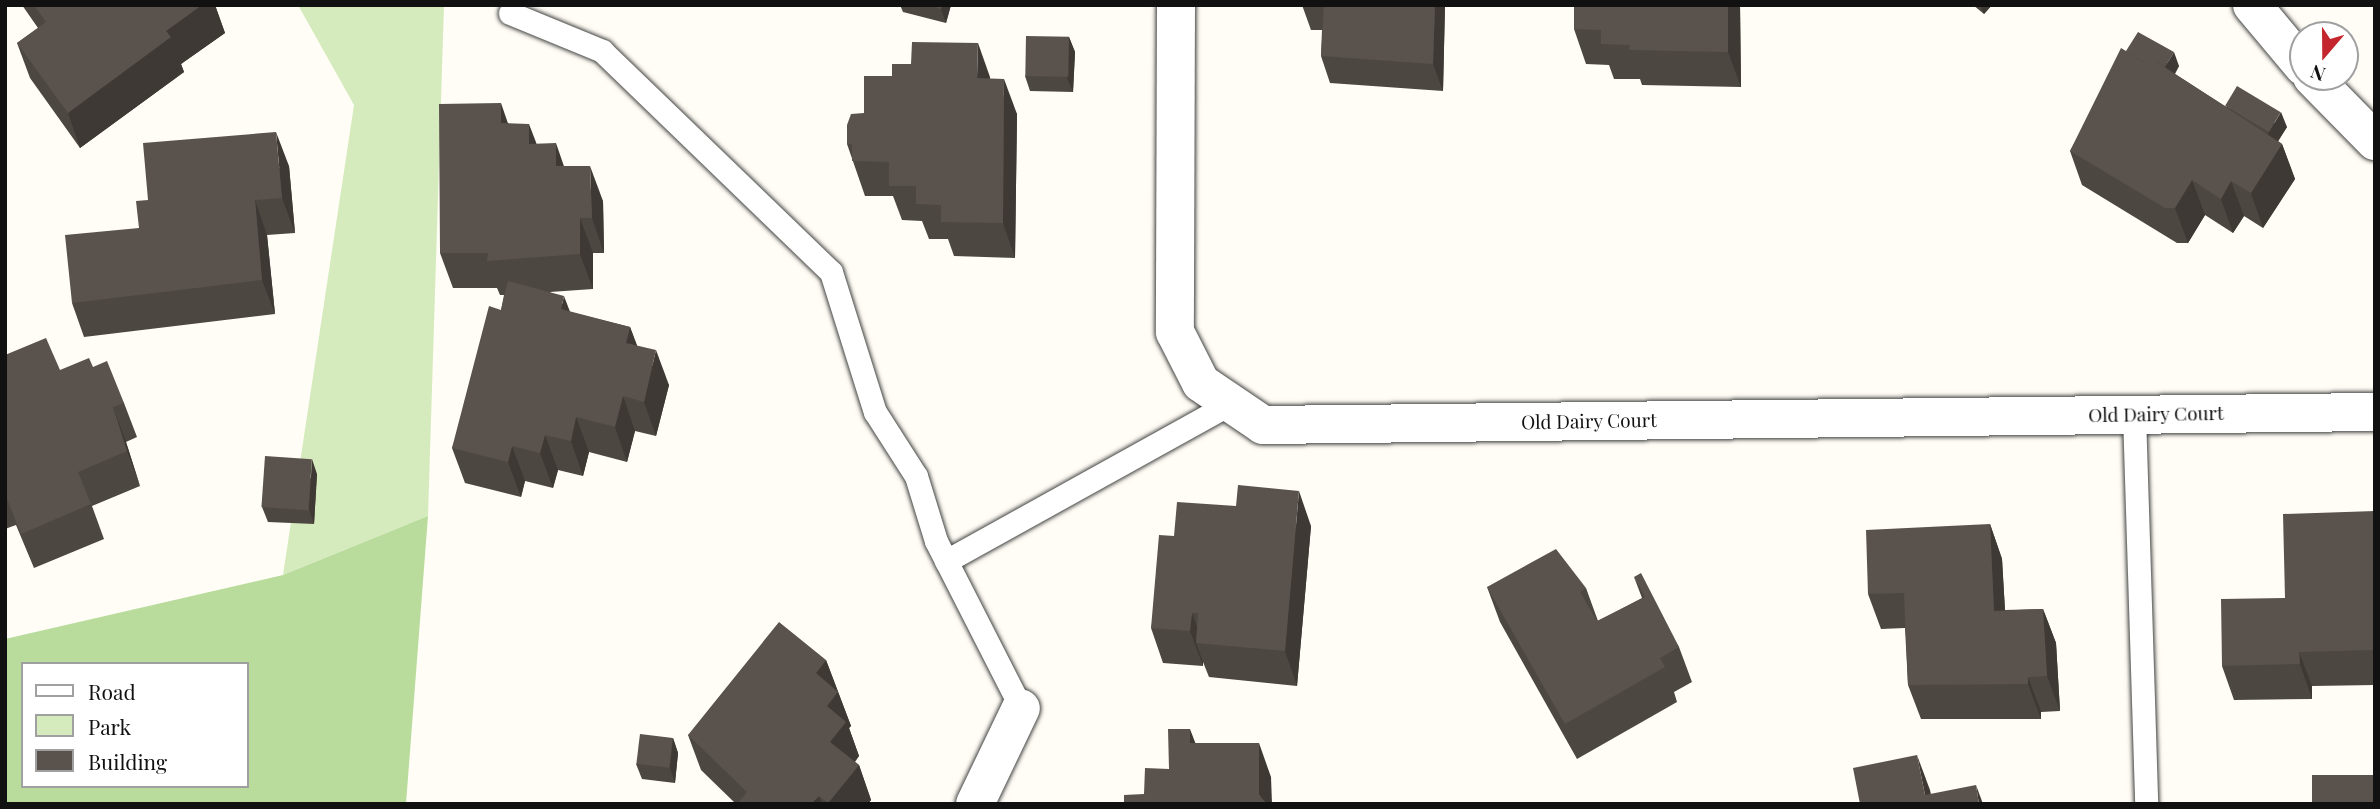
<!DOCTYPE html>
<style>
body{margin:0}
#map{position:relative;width:2380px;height:809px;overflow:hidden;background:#fffdf5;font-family:"Playfair Display",serif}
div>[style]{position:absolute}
.green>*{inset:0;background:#d5ebbd}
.forest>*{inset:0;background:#b9dc9c}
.roads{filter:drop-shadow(0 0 2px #444) drop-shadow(0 0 2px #444)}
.lane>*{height:23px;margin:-11.5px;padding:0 11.5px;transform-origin:11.5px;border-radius:11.5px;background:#fff}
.street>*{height:38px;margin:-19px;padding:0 19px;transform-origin:19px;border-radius:19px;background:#fff}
.wall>*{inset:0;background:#4d4742}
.shaded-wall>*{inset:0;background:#3f3936}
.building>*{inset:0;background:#5a524d;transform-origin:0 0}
span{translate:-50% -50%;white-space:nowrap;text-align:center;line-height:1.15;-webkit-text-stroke:7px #fff;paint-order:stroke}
.street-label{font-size:19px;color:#111}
.frame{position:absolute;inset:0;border:7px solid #111;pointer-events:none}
.legend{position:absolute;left:21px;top:662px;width:228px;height:126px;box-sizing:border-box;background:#fff;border:2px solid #a0a0a0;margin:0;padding:9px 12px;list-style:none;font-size:21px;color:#111}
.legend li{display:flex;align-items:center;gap:14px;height:35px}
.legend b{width:35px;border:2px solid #a0a0a0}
.north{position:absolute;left:2289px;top:21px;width:70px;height:70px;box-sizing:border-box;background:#fff;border:2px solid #a0a0a0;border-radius:50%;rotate:200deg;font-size:19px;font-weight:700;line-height:28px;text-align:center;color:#111}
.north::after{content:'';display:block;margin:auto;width:24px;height:32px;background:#c4262e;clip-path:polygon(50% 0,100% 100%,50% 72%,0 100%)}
</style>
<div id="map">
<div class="green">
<i style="clip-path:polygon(298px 5px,444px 5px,428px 516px,283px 575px,354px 105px)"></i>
</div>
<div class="forest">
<i style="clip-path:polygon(evenodd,428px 516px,406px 804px,5px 804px,5px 639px,283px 575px,428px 516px,23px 664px,247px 664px,247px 786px,23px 786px,23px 664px)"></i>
</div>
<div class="roads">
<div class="lane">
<i style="left:510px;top:13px;width:100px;rotate:22.4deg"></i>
<i style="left:602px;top:51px;width:318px;rotate:44deg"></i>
<i style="left:831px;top:272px;width:147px;rotate:72.6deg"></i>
<i style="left:875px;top:412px;width:76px;rotate:57.4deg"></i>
<i style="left:916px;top:476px;width:68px;rotate:72.9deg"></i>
<i style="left:936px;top:541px;width:187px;rotate:63deg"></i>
<i style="left:2134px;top:414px;width:390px;rotate:88.2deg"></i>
<i style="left:946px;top:561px;width:326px;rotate:-29deg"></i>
</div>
<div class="street">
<i style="left:1176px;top:5px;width:327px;rotate:90.2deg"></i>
<i style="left:1175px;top:332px;width:57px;rotate:63deg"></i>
<i style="left:1201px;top:383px;width:75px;rotate:34.1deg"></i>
<i style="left:1263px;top:425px;width:1112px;rotate:-0.67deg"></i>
<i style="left:2252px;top:5px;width:80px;rotate:50.1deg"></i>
<i style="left:2312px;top:77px;width:90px;rotate:45.5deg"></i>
<i style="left:975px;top:804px;width:106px;rotate:-64.4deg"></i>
</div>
</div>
<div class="wall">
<i style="clip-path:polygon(22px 5px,215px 5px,225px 33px,181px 64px,184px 72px,80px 148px,30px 78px,17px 43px,38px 28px)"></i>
<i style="clip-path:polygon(900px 5px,951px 5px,946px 23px,903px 12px)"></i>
<i style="clip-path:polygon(1302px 5px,1445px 5px,1443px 91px,1330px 83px,1321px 56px,1322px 30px,1311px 30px)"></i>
<i style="clip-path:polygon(1574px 5px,1740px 5px,1741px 87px,1642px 85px,1640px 79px,1614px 79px,1609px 65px,1586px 64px,1574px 29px)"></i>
<i style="clip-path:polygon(1973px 5px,1992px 5px,1984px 14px)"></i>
<i style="clip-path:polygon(1069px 37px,1075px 52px,1073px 92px,1030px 91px,1025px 76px)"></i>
<i style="clip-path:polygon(2126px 51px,2179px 66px,2175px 74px,2225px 106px,2287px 127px,2278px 141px,2282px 144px,2295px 179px,2263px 228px,2244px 216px,2233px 233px,2205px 215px,2188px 243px,2177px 243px,2082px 185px,2070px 151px)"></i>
<i style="clip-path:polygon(990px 77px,990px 79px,1017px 114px,1015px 258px,954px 256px,948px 239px,929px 239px,922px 221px,902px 220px,893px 196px,865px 196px,847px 144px,864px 113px)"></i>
<i style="clip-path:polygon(508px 123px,536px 144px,603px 201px,604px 253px,593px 253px,593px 289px,550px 292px,570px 312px,630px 327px,637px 346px,669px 385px,656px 436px,635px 431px,627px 462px,589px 452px,583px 476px,558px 470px,553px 488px,525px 481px,521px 497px,465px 483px,452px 448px,501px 310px,504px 295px,500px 295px,497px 288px,453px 288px,440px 253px)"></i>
<i style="clip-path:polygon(289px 166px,295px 233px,267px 235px,275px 314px,84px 337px,72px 303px,139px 228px,148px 200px)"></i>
<i style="clip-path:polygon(5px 355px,60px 370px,93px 367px,124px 403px,137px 437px,126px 442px,140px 486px,92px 506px,104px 539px,34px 568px,16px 525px,5px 529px)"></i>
<i style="clip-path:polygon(317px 474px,314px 524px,268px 522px,262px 507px)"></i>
<i style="clip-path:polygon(2375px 511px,2375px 685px,2312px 686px,2312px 699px,2234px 700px,2222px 666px,2285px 598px)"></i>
<i style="clip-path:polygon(1990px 524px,2002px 559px,2005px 610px,2043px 609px,2056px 643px,2060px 711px,2041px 712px,2041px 719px,1921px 719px,1908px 685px,1905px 628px,1881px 629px,1868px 594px)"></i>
<i style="clip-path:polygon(1311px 526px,1297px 686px,1209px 677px,1203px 662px,1203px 666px,1163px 663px,1151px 628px,1174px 536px)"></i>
<i style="clip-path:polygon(1634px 577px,1679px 647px,1692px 682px,1674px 692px,1677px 702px,1577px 759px,1500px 622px,1487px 587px,1586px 588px,1598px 621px,1642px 598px)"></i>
<i style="clip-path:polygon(826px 660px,851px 726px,849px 728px,859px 756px,855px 762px,859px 765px,871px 800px,868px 804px,736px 804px,701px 770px,688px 735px)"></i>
<i style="clip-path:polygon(673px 738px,678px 753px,675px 783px,642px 779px,636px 764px)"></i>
</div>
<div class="shaded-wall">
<i style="clip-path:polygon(202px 5px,215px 5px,225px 33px,181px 64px,184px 72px,80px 148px,68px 113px,166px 31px)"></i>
<i style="clip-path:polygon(942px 5px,951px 5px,946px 23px,941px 9px)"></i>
<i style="clip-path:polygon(1435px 5px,1445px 5px,1443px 91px,1433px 64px)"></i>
<i style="clip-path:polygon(1728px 5px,1740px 5px,1741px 87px,1728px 52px)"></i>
<i style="clip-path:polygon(1980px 5px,1992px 5px,1984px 14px)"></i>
<i style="clip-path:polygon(1069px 37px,1075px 52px,1073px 92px,1067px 78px)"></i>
<i style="clip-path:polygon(978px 43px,990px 77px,990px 113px,977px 78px)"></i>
<i style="clip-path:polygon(2174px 52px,2179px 66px,2165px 90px,2160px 75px)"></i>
<i style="clip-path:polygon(1004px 79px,1017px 114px,1015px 258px,1003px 223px)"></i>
<i style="clip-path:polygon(501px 103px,513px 138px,501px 123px)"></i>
<i style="clip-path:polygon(2281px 112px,2287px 127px,2272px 151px,2266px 137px)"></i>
<i style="clip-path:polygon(529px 124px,542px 158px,529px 144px)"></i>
<i style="clip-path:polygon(276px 132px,289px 166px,295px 233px,282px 198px)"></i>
<i style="clip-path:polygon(556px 143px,568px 178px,556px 166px)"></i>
<i style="clip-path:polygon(2282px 144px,2295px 179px,2263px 228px,2251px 193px)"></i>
<i style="clip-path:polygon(590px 166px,603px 201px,604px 253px,592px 218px)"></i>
<i style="clip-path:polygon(2192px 180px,2205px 215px,2188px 243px,2175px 208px)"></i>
<i style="clip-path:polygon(2231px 181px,2244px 216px,2233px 233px,2221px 199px)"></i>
<i style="clip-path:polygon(255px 200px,267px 235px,275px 314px,262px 280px)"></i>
<i style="clip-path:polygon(580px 218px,593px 253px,593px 289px,580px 254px)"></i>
<i style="clip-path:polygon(564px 296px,577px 330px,561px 309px)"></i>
<i style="clip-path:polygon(630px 327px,643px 361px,626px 343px)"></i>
<i style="clip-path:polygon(656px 350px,669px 385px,656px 436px,644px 402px)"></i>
<i style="clip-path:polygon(623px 396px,635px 431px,627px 462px,615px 427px)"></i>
<i style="clip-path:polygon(113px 407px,126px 442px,140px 486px,127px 451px)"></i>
<i style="clip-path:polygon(576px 417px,589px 452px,583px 476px,571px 441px)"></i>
<i style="clip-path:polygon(545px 435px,558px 470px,553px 488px,540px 453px)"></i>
<i style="clip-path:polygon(512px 446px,525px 481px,521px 497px,508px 462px)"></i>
<i style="clip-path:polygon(312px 459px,317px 474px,314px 524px,309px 509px)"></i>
<i style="clip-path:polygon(1299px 491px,1311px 526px,1297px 686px,1285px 651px)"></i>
<i style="clip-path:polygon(1990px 524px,2002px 559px,2007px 646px,1994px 611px)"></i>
<i style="clip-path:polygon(2043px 609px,2056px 643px,2060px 711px,2047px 676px)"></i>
<i style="clip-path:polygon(1192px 613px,1203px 643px,1196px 643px,1203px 662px,1203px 666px,1190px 631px)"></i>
<i style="clip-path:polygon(2299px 652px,2312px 686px,2312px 699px,2300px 664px)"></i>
<i style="clip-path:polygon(826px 660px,851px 726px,849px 728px,859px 756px,842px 776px,830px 742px,816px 673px)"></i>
<i style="clip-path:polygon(2028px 677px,2041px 712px,2041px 719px,2028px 684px)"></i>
<i style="clip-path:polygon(1190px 729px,1203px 763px,1190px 743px)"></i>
<i style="clip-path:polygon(673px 738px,678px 753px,675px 783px,670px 768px)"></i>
<i style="clip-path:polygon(1259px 743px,1271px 777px,1272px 804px,1263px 804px,1259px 795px)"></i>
<i style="clip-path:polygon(1917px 755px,1930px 790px,1933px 804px,1925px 795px)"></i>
<i style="clip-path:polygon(859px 765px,871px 800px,868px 804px,828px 804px)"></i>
<i style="clip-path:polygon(1976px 785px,1983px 804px,1979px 804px)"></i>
<i style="clip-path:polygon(819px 796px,822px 804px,811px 804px)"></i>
</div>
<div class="building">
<i style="clip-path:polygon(34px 5px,202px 5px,166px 31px,171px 37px,68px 113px,17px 43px,46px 22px)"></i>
<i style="clip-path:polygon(928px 5px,942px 5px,941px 9px)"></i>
<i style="clip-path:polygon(1324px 5px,1435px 5px,1433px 64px,1321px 56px)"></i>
<i style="clip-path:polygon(1574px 5px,1728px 5px,1728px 52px,1629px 50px,1630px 45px,1601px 44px,1601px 30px,1574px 29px)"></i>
<i style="clip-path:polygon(2138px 32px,2174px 52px,2165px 67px,2157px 62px,2154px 68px,2126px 51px)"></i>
<i style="left:1026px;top:36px;width:43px;height:40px;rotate:1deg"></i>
<i style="clip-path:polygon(912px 42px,978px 43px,977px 78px,1004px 79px,1003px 223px,941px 222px,941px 205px,916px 204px,916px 186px,889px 186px,889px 162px,852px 161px,852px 144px,847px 144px,847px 125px,851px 114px,864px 113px,864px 76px,892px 76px,892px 64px,911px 64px)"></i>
<i style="clip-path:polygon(2121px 48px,2154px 68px,2157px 62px,2282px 144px,2251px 193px,2231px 181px,2221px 199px,2192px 180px,2175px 208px,2165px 208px,2070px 151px)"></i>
<i style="left:2237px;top:86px;width:51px;height:23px;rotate:31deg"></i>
<i style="clip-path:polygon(501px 103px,501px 123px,529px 124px,529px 144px,556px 143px,556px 166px,590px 166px,592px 218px,580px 218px,580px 254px,487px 261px,488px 253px,440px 253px,439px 104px)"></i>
<i style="clip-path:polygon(276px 132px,282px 198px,255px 200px,262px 280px,72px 303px,65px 235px,139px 228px,136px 201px,148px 200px,143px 143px)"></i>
<i style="clip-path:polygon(508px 281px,564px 296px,561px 309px,630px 327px,626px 343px,656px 350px,644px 402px,623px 396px,615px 427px,576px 417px,571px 441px,545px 435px,540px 453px,512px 446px,508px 462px,452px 448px,489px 306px,501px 310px)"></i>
<i style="clip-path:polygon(46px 338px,60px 370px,89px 358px,93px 367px,107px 361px,124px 403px,113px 407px,127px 451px,78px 472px,91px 504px,21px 534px,5px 494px,5px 355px)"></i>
<i style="left:265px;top:456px;width:47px;height:51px;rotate:4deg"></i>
<i style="clip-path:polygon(1238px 485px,1299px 491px,1285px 651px,1196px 643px,1198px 613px,1192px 613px,1190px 631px,1151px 628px,1159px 535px,1174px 536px,1177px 502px,1236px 506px)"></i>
<i style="clip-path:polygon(2375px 511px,2375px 650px,2299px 652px,2300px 664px,2222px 666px,2221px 599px,2285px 598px,2283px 514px)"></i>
<i style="clip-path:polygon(1990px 524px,1994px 611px,2043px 609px,2047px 676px,2028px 677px,2028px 684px,1908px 685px,1904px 593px,1868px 594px,1866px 530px)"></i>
<i style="clip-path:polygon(1556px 549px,1586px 588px,1580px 592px,1597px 621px,1645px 597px,1634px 577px,1641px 573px,1679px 647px,1660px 658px,1665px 667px,1565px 724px,1487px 587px)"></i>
<i style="clip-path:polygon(779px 622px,826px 660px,816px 673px,838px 692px,827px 706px,846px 722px,830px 742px,859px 765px,828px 803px,819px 796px,811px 804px,737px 804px,747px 792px,688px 735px)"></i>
<i style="clip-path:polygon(1168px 729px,1190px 729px,1190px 743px,1259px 743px,1259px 795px,1267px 804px,1124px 804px,1124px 795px,1144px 794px,1145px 768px,1169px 769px)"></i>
<i style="left:640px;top:734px;width:33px;height:30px;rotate:7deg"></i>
<i style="clip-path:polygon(1917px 755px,1925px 795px,1976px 785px,1979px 804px,1860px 804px,1853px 768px)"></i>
<i style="left:2375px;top:775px;width:29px;height:63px;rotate:90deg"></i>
</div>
<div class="street-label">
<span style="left:2156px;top:414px;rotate:-1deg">Old Dairy Court</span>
<span style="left:1589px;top:421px;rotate:-1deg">Old Dairy Court</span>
</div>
<div class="frame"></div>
<ul class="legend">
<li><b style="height:9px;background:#fff"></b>Road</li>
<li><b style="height:19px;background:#d5ebbd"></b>Park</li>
<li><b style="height:19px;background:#5a524d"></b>Building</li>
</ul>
<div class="north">N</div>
</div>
